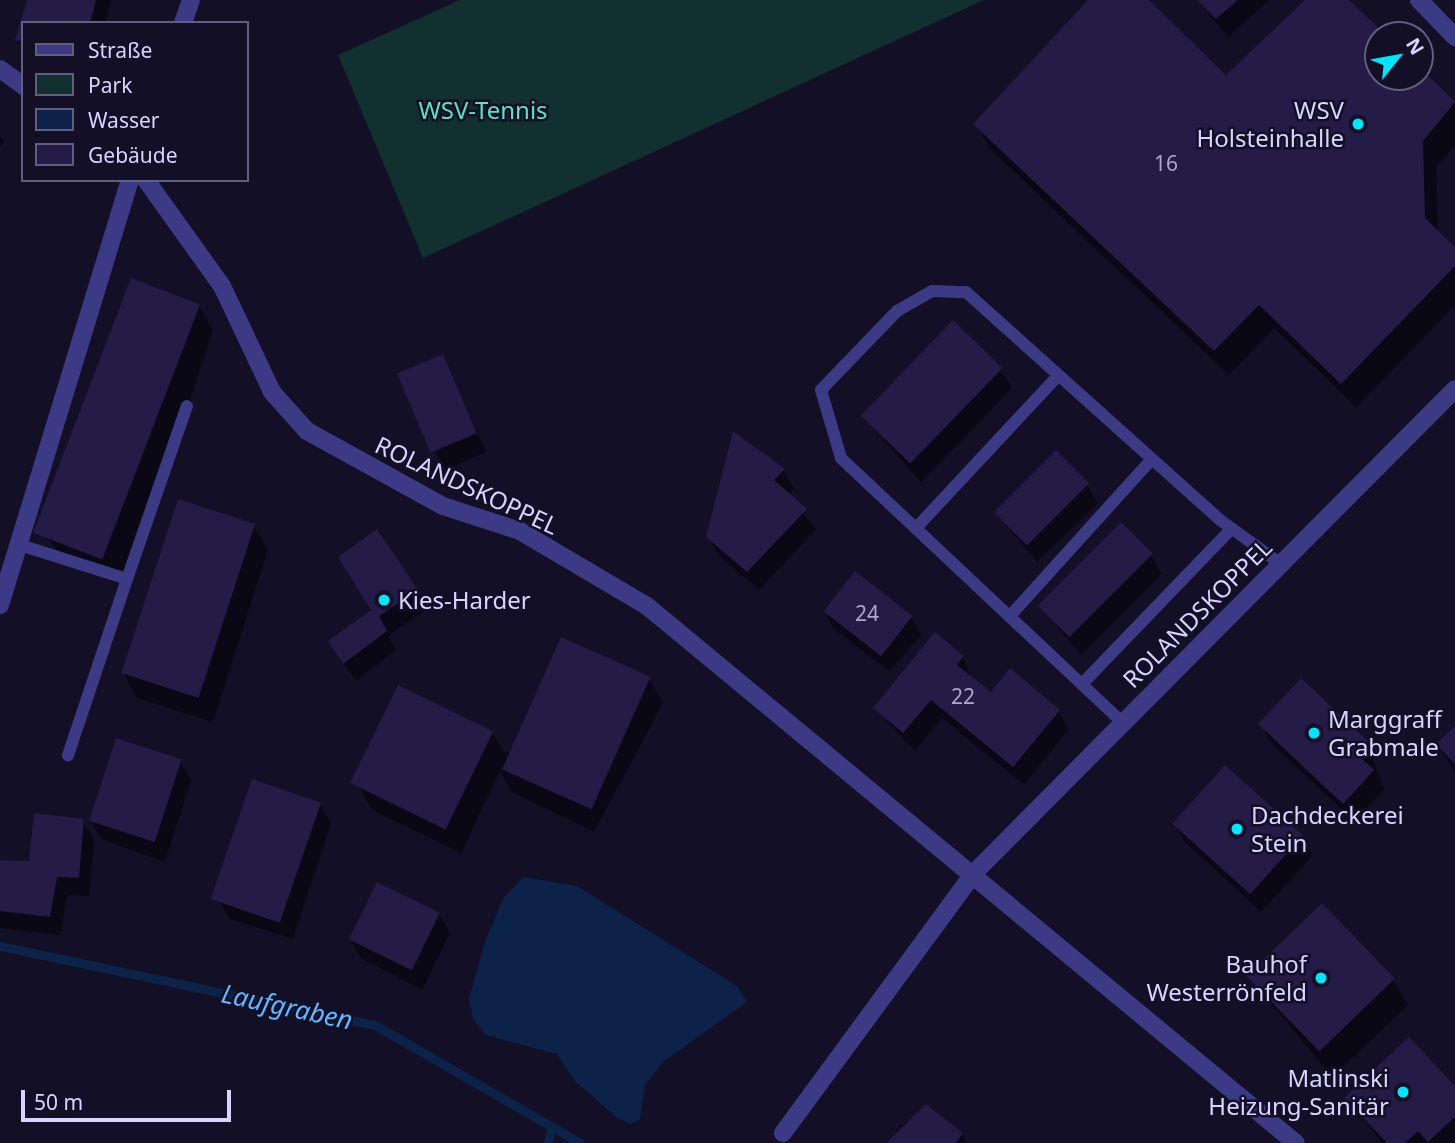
<!DOCTYPE html>
<meta charset="utf-8">
<style>
body{margin:0}
#map{position:relative;width:1455px;height:1143px;overflow:hidden;background:#130f26;font-family:"Noto Sans",sans-serif}
div>[style]{position:absolute}
.green>*{inset:0;background:#12302f}
.water>*{inset:0;background:#0c2248}
.shadow>*{inset:0;background:#0007}
.stream>*{height:9px;margin:-4.5px;padding:0 4.5px;transform-origin:4.5px;border-radius:4.5px;background:#0c2248}
.building>*{inset:0;background:#241b47;transform-origin:0 0}
.service>*{height:12px;margin:-6px;padding:0 6px;transform-origin:6px;border-radius:6px;background:#3d3a85}
.minor>*{height:18px;margin:-9px;padding:0 9px;transform-origin:9px;border-radius:9px;background:#3d3a85}
.dots>*{width:19px;height:19px;translate:-50% -50%;box-sizing:border-box;border:4px solid #130f26;border-radius:50%}
span{translate:-50% -50%;white-space:nowrap;text-align:center;line-height:1.15;-webkit-text-stroke:5px #130f26;paint-order:stroke}
.number-label{font-size:21px;color:#aca6d1}
.number-label span{-webkit-text-stroke-width:0}
.park-label{font-size:24px;color:#5fe0c0}
.poi-label{font-size:24px;color:#d9d4ff}
.right{translate:-100% -50%;text-align:right}
.left{translate:0 -50%;text-align:left}
.street-label{font-size:24px;color:#d9d4ff}
.water-label{font-size:26px;color:#62b6ff;font-style:italic}
.legend{position:absolute;left:21px;top:21px;width:228px;height:161px;box-sizing:border-box;background:#130f26;border:2px solid #625e7d;margin:0;padding:9px 12px;list-style:none;font-size:21px;color:#d9d4ff}
.legend li{display:flex;align-items:center;gap:14px;height:35px}
.legend b{width:35px;border:2px solid #625e7d}
.north{position:absolute;left:1364px;top:21px;width:70px;height:70px;box-sizing:border-box;background:#130f26;border:2px solid #625e7d;border-radius:50%;rotate:59deg;font-size:19px;font-weight:700;line-height:28px;text-align:center;color:#d9d4ff}
.north::after{content:'';display:block;margin:auto;width:24px;height:32px;background:#00e5ff;clip-path:polygon(50% 0,100% 100%,50% 72%,0 100%)}
.scale{position:absolute;left:21px;top:1090px;width:210px;height:32px;box-sizing:border-box;border:4px solid #d9d4ff;border-top:0;padding-left:9px;font-size:21px;line-height:24px;white-space:nowrap;color:#d9d4ff;-webkit-text-stroke:5px #130f26;paint-order:stroke}
</style>
<div id="map">
<div class="green">
<i style="clip-path:polygon(460px 0,984px 0,423px 258px,338px 55px)"></i>
</div>
<div class="water">
<i style="clip-path:polygon(524px 877px,577px 886px,737px 986px,747px 1002px,664px 1061px,645px 1085px,640px 1120px,630px 1124px,616px 1117px,575px 1081px,557px 1054px,486px 1035px,473px 1019px,469px 998px,486px 939px,504px 897px)"></i>
</div>
<div class="shadow">
<i style="clip-path:polygon(28px 0,111px 0,105px 23px,23px 23px,23px 49px,17px 40px)"></i>
<i style="clip-path:polygon(1091px 0,1146px 0,1226px 77px,1307px 0,1347px 0,1383px 35px,1378px 35px,1378px 77px,1420px 77px,1420px 71px,1455px 104px,1455px 146px,1436px 166px,1438px 233px,1455px 249px,1455px 305px,1356px 407px,1274px 328px,1229px 375px,990px 149px,976px 124px)"></i>
<i style="clip-path:polygon(1197px 0,1269px 0,1228px 37px)"></i>
<i style="clip-path:polygon(0 135px,4px 142px,0 148px)"></i>
<i style="clip-path:polygon(199px 306px,213px 330px,130px 583px,63px 561px,48px 537px)"></i>
<i style="clip-path:polygon(442px 356px,486px 452px,446px 470px,435px 451px)"></i>
<i style="clip-path:polygon(1001px 370px,1012px 388px,921px 482px,862px 416px)"></i>
<i style="clip-path:polygon(783px 470px,794px 489px,788px 495px,816px 529px,759px 590px,719px 556px,708px 537px)"></i>
<i style="clip-path:polygon(1087px 485px,1098px 503px,1037px 562px,996px 513px)"></i>
<i style="clip-path:polygon(254px 526px,268px 550px,213px 722px,137px 698px,123px 673px)"></i>
<i style="clip-path:polygon(1151px 555px,1162px 574px,1081px 655px,1040px 606px)"></i>
<i style="clip-path:polygon(416px 591px,427px 609px,388px 636px,396px 650px,356px 681px,341px 660px,373px 611px)"></i>
<i style="clip-path:polygon(824px 610px,911px 617px,921px 635px,889px 671px,834px 629px)"></i>
<i style="clip-path:polygon(963px 657px,971px 679px,991px 694px,1058px 711px,1069px 729px,1024px 785px,942px 718px,915px 751px,875px 708px)"></i>
<i style="clip-path:polygon(649px 678px,663px 703px,594px 832px,512px 792px,500px 771px,461px 853px,372px 810px,358px 785px,493px 733px,505px 754px)"></i>
<i style="clip-path:polygon(1261px 724px,1368px 744px,1384px 790px,1354px 821px,1271px 743px)"></i>
<i style="clip-path:polygon(1455px 728px,1455px 772px,1438px 745px)"></i>
<i style="clip-path:polygon(180px 761px,191px 780px,165px 862px,101px 839px,90px 820px)"></i>
<i style="clip-path:polygon(320px 804px,331px 823px,293px 939px,230px 919px,219px 901px)"></i>
<i style="clip-path:polygon(83px 821px,94px 840px,89px 896px,67px 895px,61px 935px,0 928px,0 861px,31px 863px)"></i>
<i style="clip-path:polygon(1174px 823px,1301px 837px,1312px 856px,1261px 912px,1185px 842px)"></i>
<i style="clip-path:polygon(439px 914px,450px 933px,422px 990px,361px 958px,350px 939px)"></i>
<i style="clip-path:polygon(1249px 977px,1393px 980px,1408px 1005px,1332px 1077px)"></i>
<i style="clip-path:polygon(1455px 1088px,1455px 1143px,1382px 1143px,1347px 1098px)"></i>
<i style="clip-path:polygon(900px 1125px,962px 1134px,967px 1143px,888px 1143px)"></i>
</div>
<div class="stream">
<i style="left:0;top:946px;width:383px;rotate:11.9deg"></i>
<i style="left:375px;top:1025px;width:237px;rotate:29.9deg"></i>
<i style="left:548px;top:1143px;width:17px;rotate:-80deg"></i>
</div>
<div class="building">
<i style="clip-path:polygon(27px 0,96px 0,90px 23px,23px 23px,23px 42px,15px 40px)"></i>
<i style="clip-path:polygon(1088px 0,1149px 0,1226px 75px,1305px 0,1349px 0,1386px 35px,1378px 35px,1378px 77px,1420px 77px,1420px 68px,1455px 102px,1423px 141px,1425px 218px,1455px 247px,1455px 266px,1341px 384px,1259px 305px,1214px 351px,973px 124px)"></i>
<i style="clip-path:polygon(1197px 0,1238px 0,1216px 19px)"></i>
<i style="left:131px;top:278px;width:74px;height:273px;rotate:21deg"></i>
<i style="left:953px;top:320px;width:69px;height:133px;rotate:44deg"></i>
<i style="left:443px;top:354px;width:86px;height:50px;rotate:67deg"></i>
<i style="clip-path:polygon(733px 431px,785px 469px,774px 480px,807px 509px,747px 572px,706px 537px)"></i>
<i style="left:1056px;top:450px;width:47px;height:88px;rotate:45deg"></i>
<i style="left:178px;top:499px;width:81px;height:183px;rotate:18deg"></i>
<i style="left:1121px;top:522px;width:45px;height:118px;rotate:45deg"></i>
<i style="clip-path:polygon(377px 529px,418px 590px,379px 616px,387px 631px,343px 664px,328px 641px,371px 610px,338px 557px)"></i>
<i style="left:855px;top:571px;width:73px;height:51px;rotate:38deg"></i>
<i style="clip-path:polygon(935px 632px,964px 656px,957px 665px,991px 692px,1010px 668px,1060px 710px,1013px 767px,931px 700px,903px 733px,873px 708px)"></i>
<i style="left:561px;top:637px;width:98px;height:145px;rotate:24deg"></i>
<i style="clip-path:polygon(1301px 678px,1370px 743px,1358px 755px,1374px 770px,1343px 804px,1258px 724px)"></i>
<i style="left:398px;top:685px;width:106px;height:109px;rotate:26deg"></i>
<i style="clip-path:polygon(1455px 726px,1455px 764px,1436px 744px)"></i>
<i style="left:116px;top:738px;width:69px;height:87px;rotate:18deg"></i>
<i style="left:1225px;top:765px;width:105px;height:79px;rotate:42deg"></i>
<i style="left:252px;top:779px;width:73px;height:127px;rotate:19deg"></i>
<i style="clip-path:polygon(34px 813px,84px 819px,79px 878px,57px 877px,50px 917px,0 911px,0 860px,29px 861px)"></i>
<i style="left:377px;top:882px;width:70px;height:64px;rotate:26deg"></i>
<i style="left:1322px;top:903px;width:105px;height:105px;rotate:46deg"></i>
<i style="clip-path:polygon(1409px 1037px,1455px 1086px,1455px 1117px,1428px 1142px,1418px 1131px,1405px 1143px,1387px 1143px,1344px 1098px)"></i>
<i style="clip-path:polygon(926px 1104px,963px 1133px,956px 1143px,886px 1143px)"></i>
</div>
<div class="service">
<i style="left:916px;top:528px;width:207px;rotate:-47deg"></i>
<i style="left:20px;top:545px;width:112px;rotate:17.6deg"></i>
<i style="left:127px;top:579px;width:186px;rotate:108.5deg"></i>
<i style="left:127px;top:579px;width:183px;rotate:-70.9deg"></i>
<i style="left:1010px;top:616px;width:210px;rotate:-47.9deg"></i>
<i style="left:1082px;top:684px;width:215px;rotate:-46.1deg"></i>
<i style="left:1123px;top:723px;width:387px;rotate:-136.8deg"></i>
<i style="left:841px;top:458px;width:71px;rotate:-106.4deg"></i>
<i style="left:821px;top:390px;width:110px;rotate:-46.1deg"></i>
<i style="left:897px;top:311px;width:40px;rotate:-29.7deg"></i>
<i style="left:932px;top:291px;width:34px;rotate:2deg"></i>
<i style="left:966px;top:292px;width:341px;rotate:41.9deg"></i>
<i style="left:1220px;top:520px;width:75px;rotate:35.8deg"></i>
</div>
<div class="minor">
<i style="left:1419px;top:0;width:52px;rotate:45.8deg"></i>
<i style="left:183px;top:23px;width:24px;rotate:-71deg"></i>
<i style="left:0;top:69px;width:29px;rotate:36deg"></i>
<i style="left:146px;top:180px;width:130px;rotate:54.4deg"></i>
<i style="left:222px;top:286px;width:117px;rotate:64.7deg"></i>
<i style="left:272px;top:392px;width:52px;rotate:48.1deg"></i>
<i style="left:307px;top:431px;width:155px;rotate:28.9deg"></i>
<i style="left:443px;top:506px;width:81px;rotate:18deg"></i>
<i style="left:520px;top:531px;width:147px;rotate:30.6deg"></i>
<i style="left:647px;top:606px;width:842px;rotate:39.61deg"></i>
<i style="left:0;top:605px;width:444px;rotate:-73deg"></i>
<i style="left:783px;top:1133px;width:323px;rotate:-53.7deg"></i>
<i style="left:974px;top:873px;width:682px;rotate:-45.18deg"></i>
</div>
<div class="dots">
<i style="left:1358px;top:124px;background:#00e5ff"></i>
<i style="left:384px;top:600px;background:#00e5ff"></i>
<i style="left:1314px;top:733px;background:#00e5ff"></i>
<i style="left:1237px;top:829px;background:#00e5ff"></i>
<i style="left:1321px;top:978px;background:#00e5ff"></i>
<i style="left:1403px;top:1092px;background:#00e5ff"></i>
</div>
<div class="number-label">
<span style="left:1166px;top:163px">16</span>
<span style="left:867px;top:613px">24</span>
<span style="left:963px;top:696px">22</span>
</div>
<div class="park-label">
<span style="left:483px;top:110px">WSV-Tennis</span>
</div>
<div class="poi-label">
<span class="right" style="left:1344px;top:124px">WSV<br>Holsteinhalle</span>
<span class="left" style="left:398px;top:600px">Kies-Harder</span>
<span class="left" style="left:1328px;top:733px">Marggraff<br>Grabmale</span>
<span class="left" style="left:1251px;top:829px">Dachdeckerei<br>Stein</span>
<span class="right" style="left:1307px;top:978px">Bauhof<br>Westerrönfeld</span>
<span class="right" style="left:1389px;top:1092px">Matlinski<br>Heizung-Sanitär</span>
</div>
<div class="street-label">
<span style="left:467px;top:485px;rotate:25deg">ROLANDSKOPPEL</span>
<span style="left:1197px;top:613px;rotate:-45deg">ROLANDSKOPPEL</span>
</div>
<div class="water-label">
<span style="left:287px;top:1007px;rotate:12deg">Laufgraben</span>
</div>
<ul class="legend">
<li><b style="height:9px;background:#3d3a85"></b>Straße</li>
<li><b style="height:19px;background:#12302f"></b>Park</li>
<li><b style="height:19px;background:#0c2248"></b>Wasser</li>
<li><b style="height:19px;background:#241b47"></b>Gebäude</li>
</ul>
<div class="north">N</div>
<div class="scale">50 m</div>
</div>
